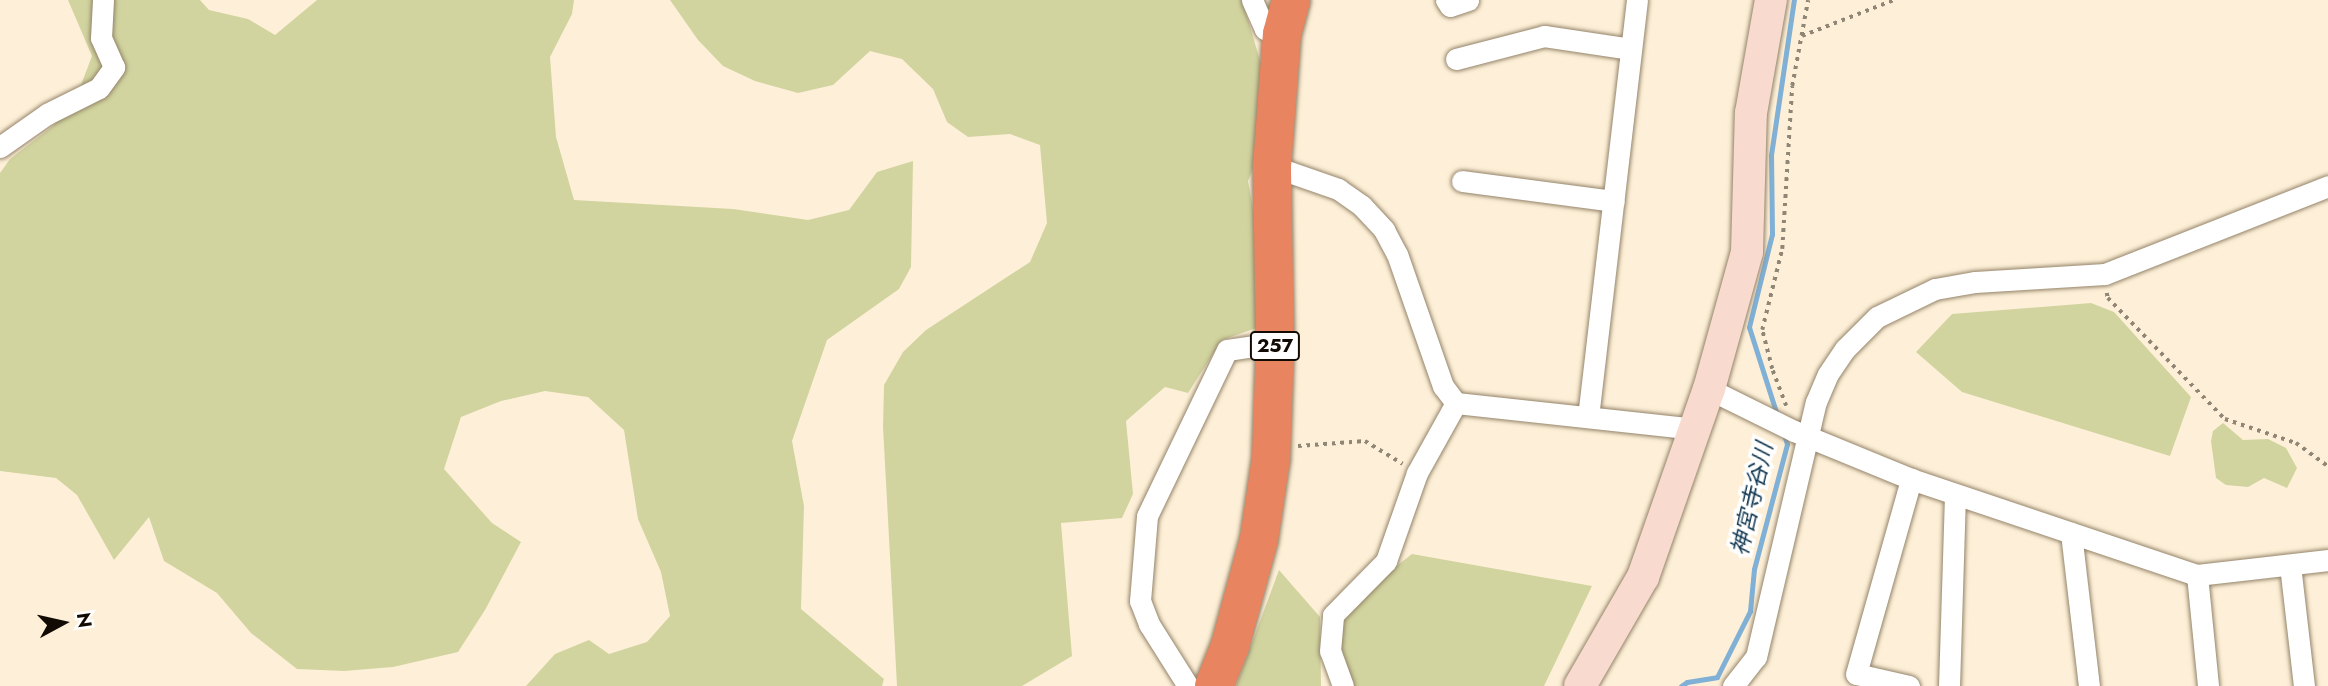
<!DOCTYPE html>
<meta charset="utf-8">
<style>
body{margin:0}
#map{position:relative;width:2328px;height:686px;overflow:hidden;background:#fef0d8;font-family:Jost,"Noto Sans JP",sans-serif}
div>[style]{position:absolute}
.green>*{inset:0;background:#d1d49f}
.stream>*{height:5px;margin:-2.5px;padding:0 2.5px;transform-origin:2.5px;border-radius:2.5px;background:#80b0d5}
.path>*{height:3.5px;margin-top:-1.75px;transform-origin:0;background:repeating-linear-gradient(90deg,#908675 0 3.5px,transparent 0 8.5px)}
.roads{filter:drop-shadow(0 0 2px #938369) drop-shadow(0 0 2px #938369)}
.street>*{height:21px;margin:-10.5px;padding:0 10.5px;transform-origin:10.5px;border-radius:10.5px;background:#fff}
.secondary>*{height:32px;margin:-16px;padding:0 16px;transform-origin:16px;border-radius:16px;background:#f8dacf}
.highway>*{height:38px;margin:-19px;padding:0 19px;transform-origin:19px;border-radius:19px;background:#e88560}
span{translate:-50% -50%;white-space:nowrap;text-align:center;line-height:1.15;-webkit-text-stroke:7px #fff;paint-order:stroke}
.shield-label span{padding:2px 5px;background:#fff;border:2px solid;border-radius:5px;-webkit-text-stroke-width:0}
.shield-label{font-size:19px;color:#110b03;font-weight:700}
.water-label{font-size:23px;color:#133852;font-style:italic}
.north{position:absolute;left:28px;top:588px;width:70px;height:70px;-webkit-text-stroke:5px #fff;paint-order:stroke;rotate:82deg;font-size:19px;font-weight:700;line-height:28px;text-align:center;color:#110b03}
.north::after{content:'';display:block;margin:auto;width:24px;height:32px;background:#110b03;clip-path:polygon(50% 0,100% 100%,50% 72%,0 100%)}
</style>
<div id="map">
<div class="green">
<i style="clip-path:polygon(68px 0,200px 0,209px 10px,248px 19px,275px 35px,317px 0,574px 0,572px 14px,550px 57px,556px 137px,574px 200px,733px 209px,808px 220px,849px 210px,877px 172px,913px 161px,911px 267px,899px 289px,827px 340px,792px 441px,804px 506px,801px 609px,884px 679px,882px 686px,526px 686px,555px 654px,589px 640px,609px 654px,647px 642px,670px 616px,661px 572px,638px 519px,624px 430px,588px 397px,545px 391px,501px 401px,461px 417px,444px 469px,492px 523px,521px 542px,485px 610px,458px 652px,393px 667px,344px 671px,297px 669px,251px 633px,217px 593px,164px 561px,149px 517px,114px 560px,77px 495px,56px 478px,0 471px,0 173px,10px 159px,53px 126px,76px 98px,92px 56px)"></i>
<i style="clip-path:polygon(670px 0,1242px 0,1265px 77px,1266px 137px,1248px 181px,1259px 241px,1259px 327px,1222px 340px,1188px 393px,1165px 387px,1126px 421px,1133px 494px,1122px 518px,1061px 523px,1072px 656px,1022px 686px,897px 686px,883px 427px,884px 385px,903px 352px,926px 330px,1030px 262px,1047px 223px,1040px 145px,1010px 134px,968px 137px,947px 122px,933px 89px,902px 59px,870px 51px,833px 85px,798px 93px,755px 81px,723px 66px,698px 40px)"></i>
<i style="clip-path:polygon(2091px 303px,2114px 312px,2191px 397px,2170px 456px,1962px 392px,1916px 352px,1952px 314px)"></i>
<i style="clip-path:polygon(2223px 423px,2243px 440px,2268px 439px,2286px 448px,2297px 468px,2287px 488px,2264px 478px,2248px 487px,2226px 485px,2216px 478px,2211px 441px,2213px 431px)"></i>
<i style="clip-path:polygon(1412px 554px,1592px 586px,1544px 686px,1338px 686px,1342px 617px,1360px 594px)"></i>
<i style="clip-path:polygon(1279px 570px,1320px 617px,1321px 686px,1236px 686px)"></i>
</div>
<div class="stream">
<i style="left:1777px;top:415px;width:92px;rotate:-107.7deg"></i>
<i style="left:1749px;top:327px;width:96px;rotate:-76.1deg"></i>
<i style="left:1772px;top:234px;width:79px;rotate:-90.7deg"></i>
<i style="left:1771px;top:155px;width:157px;rotate:-81.6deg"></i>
<i style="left:1681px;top:686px;width:7px;rotate:-34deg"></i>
<i style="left:1687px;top:682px;width:30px;rotate:-9deg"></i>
<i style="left:1717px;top:677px;width:74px;rotate:-63.4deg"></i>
<i style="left:1750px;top:611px;width:42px;rotate:-84.6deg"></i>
<i style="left:1754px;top:569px;width:129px;rotate:-75.2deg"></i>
<i style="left:1787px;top:444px;width:10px;rotate:-107deg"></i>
</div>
<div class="path">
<i style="left:1802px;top:36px;width:99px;rotate:-21.4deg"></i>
<i style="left:2107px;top:293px;width:5px;rotate:79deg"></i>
<i style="left:2108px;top:298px;width:168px;rotate:46deg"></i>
<i style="left:2225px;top:419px;width:75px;rotate:18.7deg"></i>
<i style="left:2296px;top:443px;width:39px;rotate:36deg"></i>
<i style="left:1786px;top:406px;width:40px;rotate:-111deg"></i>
<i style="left:1772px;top:369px;width:40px;rotate:-104.4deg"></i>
<i style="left:1762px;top:330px;width:83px;rotate:-76.1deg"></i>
<i style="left:1782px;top:249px;width:163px;rotate:-86.5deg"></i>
<i style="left:1792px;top:86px;width:87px;rotate:-79.5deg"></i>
<i style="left:1298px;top:446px;width:67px;rotate:-4.3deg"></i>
<i style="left:1365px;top:441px;width:44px;rotate:31.2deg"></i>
</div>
<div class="roads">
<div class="street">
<i style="left:1252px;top:0;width:32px;rotate:66deg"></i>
<i style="left:1265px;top:29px;width:18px;rotate:16deg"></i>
<i style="left:1446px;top:0;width:7px;rotate:56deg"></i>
<i style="left:1450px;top:6px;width:19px;rotate:-18deg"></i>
<i style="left:1456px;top:59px;width:91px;rotate:-14.6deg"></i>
<i style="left:1544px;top:36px;width:88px;rotate:8.5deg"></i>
<i style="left:0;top:147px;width:57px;rotate:-35.1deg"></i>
<i style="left:47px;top:114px;width:58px;rotate:-26.6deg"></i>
<i style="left:99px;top:88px;width:26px;rotate:-54deg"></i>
<i style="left:114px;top:67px;width:32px;rotate:-114deg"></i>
<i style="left:101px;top:38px;width:38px;rotate:-87deg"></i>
<i style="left:1272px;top:166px;width:70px;rotate:19.2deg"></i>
<i style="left:1338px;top:189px;width:29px;rotate:35deg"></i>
<i style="left:1362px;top:206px;width:33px;rotate:47deg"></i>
<i style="left:1384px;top:230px;width:27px;rotate:62deg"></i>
<i style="left:1397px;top:254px;width:140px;rotate:70.8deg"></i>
<i style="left:1443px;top:386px;width:21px;rotate:53deg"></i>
<i style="left:1456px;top:403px;width:239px;rotate:6.2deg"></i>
<i style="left:1462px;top:181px;width:153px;rotate:7.5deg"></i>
<i style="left:1709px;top:389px;width:95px;rotate:26.3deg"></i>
<i style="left:1794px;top:431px;width:126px;rotate:22.3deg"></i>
<i style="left:1911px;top:479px;width:302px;rotate:18.6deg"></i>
<i style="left:2197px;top:575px;width:132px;rotate:-6.5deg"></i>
<i style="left:1588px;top:417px;width:420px;rotate:-83.3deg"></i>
<i style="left:2071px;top:533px;width:154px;rotate:83.3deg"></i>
<i style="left:2290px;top:565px;width:122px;rotate:83.4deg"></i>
<i style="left:2197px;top:575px;width:112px;rotate:84.3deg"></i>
<i style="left:1188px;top:686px;width:73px;rotate:-122.2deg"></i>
<i style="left:1149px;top:624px;width:25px;rotate:-111deg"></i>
<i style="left:1140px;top:601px;width:85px;rotate:-85.3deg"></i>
<i style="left:1147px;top:516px;width:184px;rotate:-64.3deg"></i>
<i style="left:1227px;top:350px;width:49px;rotate:-8.3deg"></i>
<i style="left:1343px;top:686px;width:37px;rotate:-110deg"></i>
<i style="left:1330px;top:651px;width:36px;rotate:-85deg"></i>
<i style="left:1333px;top:615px;width:76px;rotate:-45.5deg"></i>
<i style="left:1386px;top:561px;width:93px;rotate:-70.6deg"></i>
<i style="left:1417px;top:473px;width:80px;rotate:-60.9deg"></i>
<i style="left:1733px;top:686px;width:37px;rotate:-52deg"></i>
<i style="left:1756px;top:657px;width:262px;rotate:-76.8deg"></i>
<i style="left:1816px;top:402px;width:30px;rotate:-67deg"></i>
<i style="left:1828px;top:374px;width:30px;rotate:-56deg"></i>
<i style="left:1845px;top:349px;width:45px;rotate:-45deg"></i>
<i style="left:1877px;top:317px;width:64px;rotate:-25.8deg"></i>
<i style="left:1935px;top:289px;width:41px;rotate:-9.9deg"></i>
<i style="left:1975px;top:282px;width:130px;rotate:-3.5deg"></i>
<i style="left:2105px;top:274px;width:240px;rotate:-21.5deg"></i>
<i style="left:1909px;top:686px;width:54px;rotate:-167.2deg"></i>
<i style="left:1856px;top:674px;width:203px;rotate:-74.2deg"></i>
<i style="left:1949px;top:686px;width:190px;rotate:-88.2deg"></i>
</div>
<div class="secondary">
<i style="left:1580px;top:686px;width:126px;rotate:-60deg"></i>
<i style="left:1643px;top:577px;width:199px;rotate:-70.7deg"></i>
<i style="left:1709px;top:389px;width:142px;rotate:-74.5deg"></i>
<i style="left:1747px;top:252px;width:139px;rotate:-88.4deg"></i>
<i style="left:1751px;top:113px;width:115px;rotate:-80deg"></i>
</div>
<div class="highway">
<i style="left:1214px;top:686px;width:43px;rotate:-68.2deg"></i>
<i style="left:1230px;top:646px;width:111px;rotate:-74.8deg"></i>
<i style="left:1259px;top:539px;width:81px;rotate:-81.5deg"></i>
<i style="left:1271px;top:459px;width:116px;rotate:-88deg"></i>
<i style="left:1275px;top:343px;width:177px;rotate:-91deg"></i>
<i style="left:1272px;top:166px;width:132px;rotate:-85.7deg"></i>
<i style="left:1282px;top:34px;width:35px;rotate:-75deg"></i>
</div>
</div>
<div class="shield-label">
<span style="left:1275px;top:346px">257</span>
</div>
<div class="water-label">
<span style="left:1752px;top:499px;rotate:-77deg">神宮寺谷川</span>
</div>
<div class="north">N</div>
</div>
